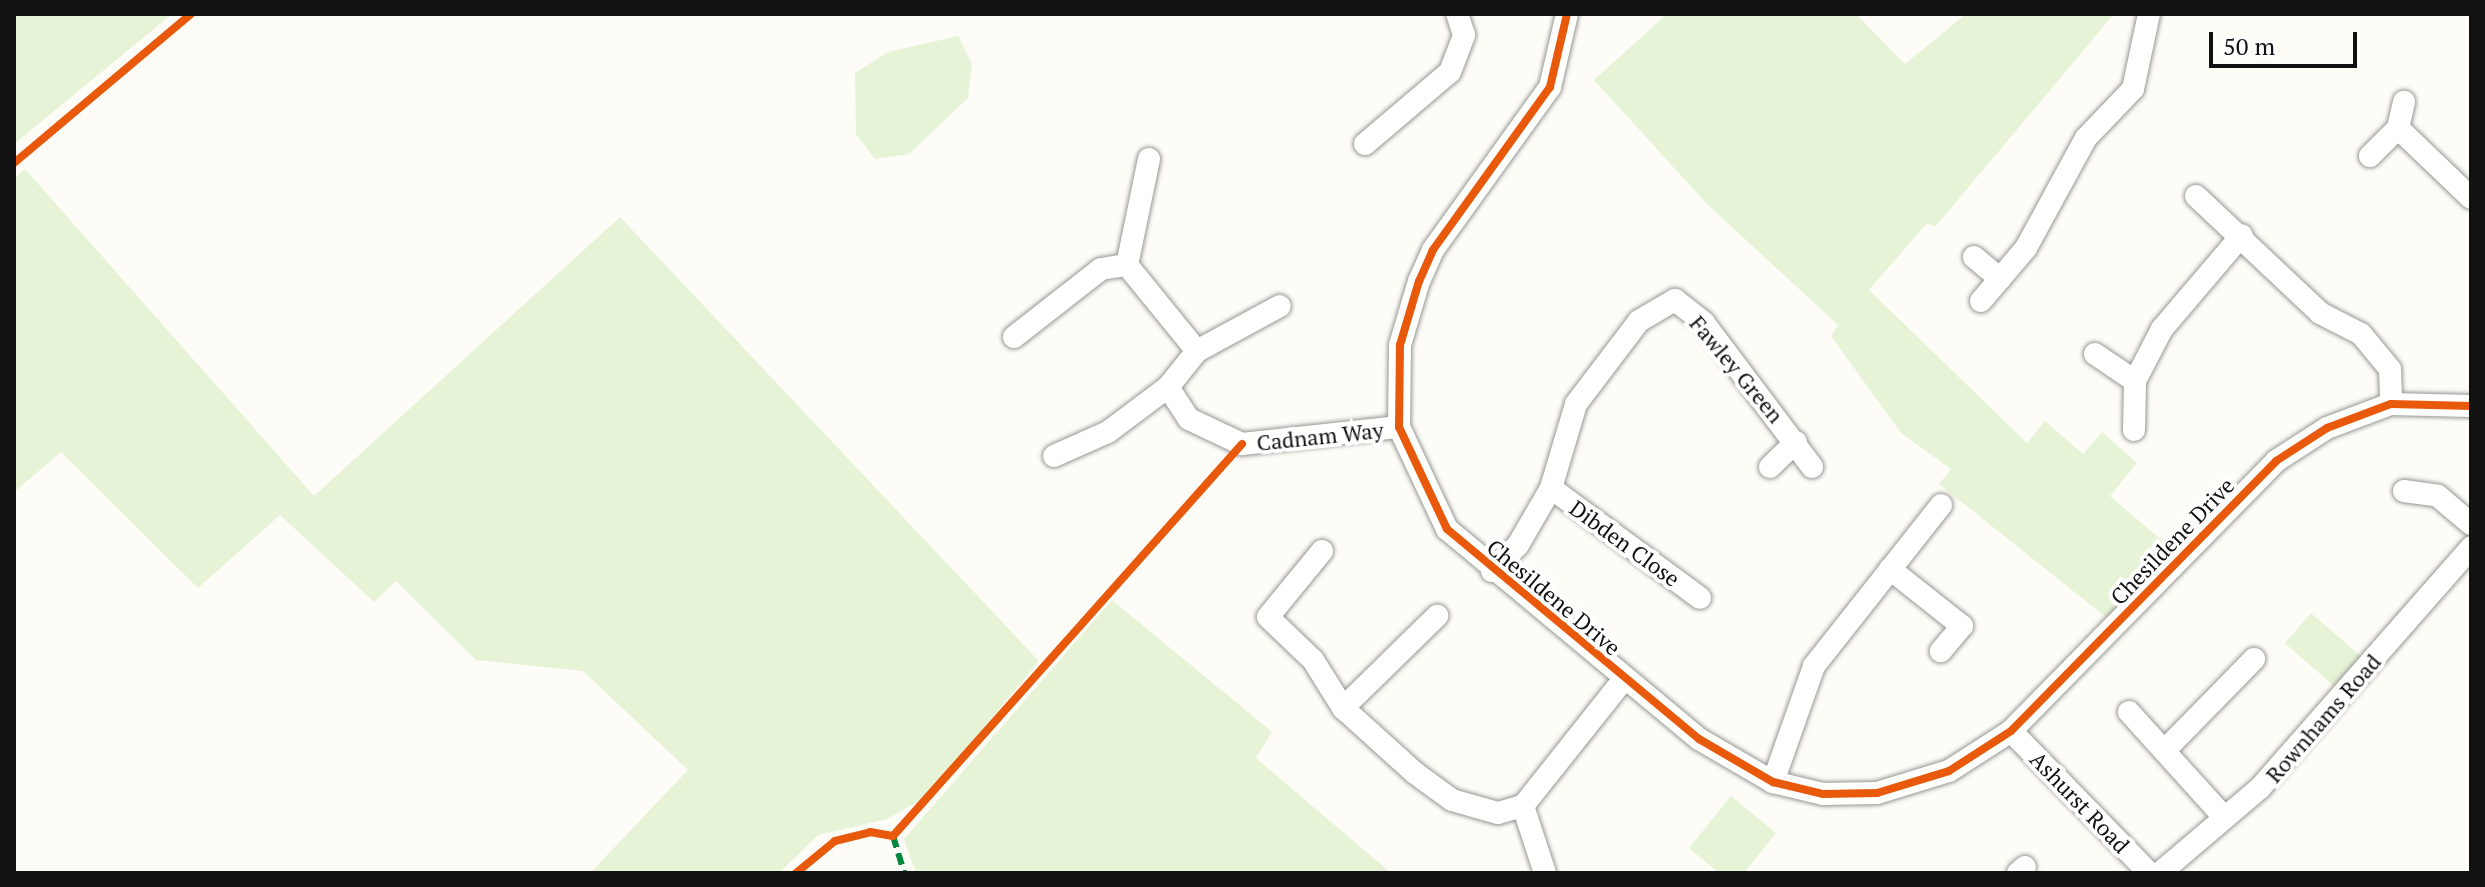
<!DOCTYPE html>
<style>
body{margin:0}
#map{position:relative;width:2485px;height:887px;overflow:hidden;background:#fdfcf7;font-family:"PT Serif",serif}
div>[style]{position:absolute}
.green>*{inset:0;background:#e7f3d7;transform-origin:0 0}
.roads{filter:drop-shadow(0 0 2px #979795) drop-shadow(0 0 2px #979795)}
.street>*{height:22px;margin:-11px;padding:0 11px;transform-origin:11px;border-radius:11px;background:#fffffe}
.quiet>*{height:6px;margin-top:-3px;transform-origin:0;background:repeating-linear-gradient(90deg,#00873e 0 12px,transparent 0 18px)}
.cycleway>*{height:8px;margin:-4px;padding:0 4px;transform-origin:4px;border-radius:4px;background:#e8590c}
span{translate:-50% -50%;white-space:nowrap;text-align:center;line-height:1.15;-webkit-text-stroke:8px #fff;paint-order:stroke}
.street-label{font-size:22px;color:#111}
.frame{position:absolute;inset:0;border:16px solid #111;pointer-events:none}
.scale{position:absolute;left:2209px;top:32px;width:148px;height:36px;box-sizing:border-box;border:4px solid #111;border-top:0;padding-left:10px;font-size:24px;line-height:28px;white-space:nowrap;color:#111;-webkit-text-stroke:6px #fff;paint-order:stroke}
</style>
<div id="map">
<div class="green">
<i style="clip-path:polygon(14px 14px,172px 14px,14px 144px)"></i>
<i style="clip-path:polygon(1667px 14px,1856px 14px,1905px 64px,1966px 14px,2114px 14px,1935px 227px,1927px 223px,1869px 290px,2027px 443px,2045px 421px,2083px 454px,2102px 432px,2137px 463px,2110px 496px,2172px 549px,2107px 618px,1939px 484px,1951px 469px,1901px 433px,1831px 336px,1838px 325px,1707px 204px,1594px 80px)"></i>
<i style="clip-path:polygon(958px 36px,972px 64px,968px 98px,909px 154px,875px 159px,856px 134px,855px 73px,888px 52px)"></i>
<i style="clip-path:polygon(25px 169px,314px 496px,620px 217px,1039px 661px,928px 796px,887px 819px,818px 835px,779px 873px,590px 873px,688px 770px,583px 671px,476px 660px,396px 581px,374px 602px,280px 515px,198px 588px,61px 452px,14px 492px,14px 179px)"></i>
<i style="clip-path:polygon(1112px 600px,1272px 732px,1256px 758px,1391px 873px,916px 873px,904px 839px)"></i>
<i style="left:2311px;top:613px;width:68px;height:40px;rotate:41deg"></i>
<i style="clip-path:polygon(1731px 796px,1776px 833px,1744px 873px,1719px 873px,1689px 848px)"></i>
</div>
<div class="roads">
<div class="street">
<i style="left:1567px;top:14px;width:75px;rotate:103.1deg"></i>
<i style="left:1550px;top:87px;width:201px;rotate:125.7deg"></i>
<i style="left:1433px;top:250px;width:34px;rotate:114deg"></i>
<i style="left:1419px;top:281px;width:67px;rotate:106.5deg"></i>
<i style="left:1400px;top:345px;width:82px;rotate:90.7deg"></i>
<i style="left:1399px;top:427px;width:113px;rotate:64.8deg"></i>
<i style="left:1447px;top:529px;width:328px;rotate:39.8deg"></i>
<i style="left:1699px;top:739px;width:86px;rotate:30.2deg"></i>
<i style="left:1773px;top:782px;width:51px;rotate:13.5deg"></i>
<i style="left:1823px;top:794px;width:54px;rotate:-1.1deg"></i>
<i style="left:1877px;top:793px;width:75px;rotate:-17deg"></i>
<i style="left:1949px;top:771px;width:74px;rotate:-32.8deg"></i>
<i style="left:2011px;top:731px;width:378px;rotate:-45.5deg"></i>
<i style="left:2276px;top:461px;width:61px;rotate:-32.9deg"></i>
<i style="left:2327px;top:428px;width:68px;rotate:-20.6deg"></i>
<i style="left:2391px;top:404px;width:80px;rotate:1.4deg"></i>
<i style="left:2398px;top:128px;width:101px;rotate:43.8deg"></i>
<i style="left:1365px;top:144px;width:111px;rotate:-40.3deg"></i>
<i style="left:1450px;top:72px;width:40px;rotate:-69deg"></i>
<i style="left:1464px;top:35px;width:22px;rotate:-108deg"></i>
<i style="left:2370px;top:156px;width:40px;rotate:-45deg"></i>
<i style="left:2398px;top:128px;width:27px;rotate:-77deg"></i>
<i style="left:1149px;top:159px;width:108px;rotate:101.7deg"></i>
<i style="left:1127px;top:265px;width:111px;rotate:50.9deg"></i>
<i style="left:1197px;top:351px;width:46px;rotate:128.9deg"></i>
<i style="left:1168px;top:387px;width:38px;rotate:57deg"></i>
<i style="left:1189px;top:419px;width:59px;rotate:25.3deg"></i>
<i style="left:1242px;top:444px;width:158px;rotate:-6.2deg"></i>
<i style="left:2196px;top:196px;width:170px;rotate:43.3deg"></i>
<i style="left:2320px;top:313px;width:46px;rotate:27.1deg"></i>
<i style="left:2361px;top:334px;width:45px;rotate:50.4deg"></i>
<i style="left:2390px;top:369px;width:35px;rotate:88deg"></i>
<i style="left:1974px;top:257px;width:34px;rotate:40deg"></i>
<i style="left:1981px;top:301px;width:70px;rotate:-49.7deg"></i>
<i style="left:2026px;top:248px;width:125px;rotate:-61.4deg"></i>
<i style="left:2086px;top:138px;width:68px;rotate:-46.2deg"></i>
<i style="left:2133px;top:89px;width:77px;rotate:-78deg"></i>
<i style="left:1014px;top:337px;width:110px;rotate:-38deg"></i>
<i style="left:1101px;top:269px;width:26px;rotate:-9deg"></i>
<i style="left:1197px;top:351px;width:94px;rotate:-28.5deg"></i>
<i style="left:2095px;top:354px;width:48px;rotate:34deg"></i>
<i style="left:2134px;top:430px;width:49px;rotate:-88.8deg"></i>
<i style="left:2135px;top:381px;width:59px;rotate:-62.6deg"></i>
<i style="left:2162px;top:329px;width:123px;rotate:-49.6deg"></i>
<i style="left:1054px;top:456px;width:59px;rotate:-24deg"></i>
<i style="left:1108px;top:432px;width:75px;rotate:-36.9deg"></i>
<i style="left:1770px;top:467px;width:36px;rotate:-44deg"></i>
<i style="left:1551px;top:488px;width:185px;rotate:36.4deg"></i>
<i style="left:2404px;top:491px;width:34px;rotate:8deg"></i>
<i style="left:2438px;top:496px;width:43px;rotate:40.3deg"></i>
<i style="left:1322px;top:551px;width:85px;rotate:129.3deg"></i>
<i style="left:1268px;top:617px;width:62px;rotate:43.7deg"></i>
<i style="left:1313px;top:660px;width:57px;rotate:58deg"></i>
<i style="left:1343px;top:708px;width:97px;rotate:42.1deg"></i>
<i style="left:1415px;top:773px;width:46px;rotate:36.1deg"></i>
<i style="left:1452px;top:800px;width:48px;rotate:15.8deg"></i>
<i style="left:1498px;top:813px;width:26px;rotate:-16deg"></i>
<i style="left:1890px;top:569px;width:92px;rotate:38.4deg"></i>
<i style="left:1962px;top:626px;width:33px;rotate:130deg"></i>
<i style="left:1492px;top:571px;width:37px;rotate:-45deg"></i>
<i style="left:1518px;top:545px;width:66px;rotate:-59.9deg"></i>
<i style="left:1551px;top:488px;width:88px;rotate:-73.4deg"></i>
<i style="left:1576px;top:404px;width:104px;rotate:-52.8deg"></i>
<i style="left:1639px;top:321px;width:42px;rotate:-30.3deg"></i>
<i style="left:1675px;top:300px;width:37px;rotate:38deg"></i>
<i style="left:1704px;top:323px;width:180px;rotate:53.1deg"></i>
<i style="left:1343px;top:708px;width:132px;rotate:-44.4deg"></i>
<i style="left:2129px;top:712px;width:140px;rotate:47.9deg"></i>
<i style="left:2011px;top:731px;width:198px;rotate:45.8deg"></i>
<i style="left:2166px;top:749px;width:126px;rotate:-45.6deg"></i>
<i style="left:1773px;top:782px;width:123px;rotate:-70.5deg"></i>
<i style="left:1814px;top:666px;width:205px;rotate:-51.7deg"></i>
<i style="left:1545px;top:873px;width:71px;rotate:-108.2deg"></i>
<i style="left:1523px;top:806px;width:162px;rotate:-51.5deg"></i>
<i style="left:2018px;top:873px;width:9px;rotate:-41deg"></i>
<i style="left:2160px;top:873px;width:131px;rotate:-40.4deg"></i>
<i style="left:2260px;top:788px;width:320px;rotate:-48.7deg"></i>
</div>
</div>
<div class="quiet">
<i style="left:893px;top:836px;width:39px;rotate:73deg"></i>
</div>
<div class="cycleway">
<i style="left:1567px;top:14px;width:75px;rotate:103.1deg"></i>
<i style="left:1550px;top:87px;width:201px;rotate:125.7deg"></i>
<i style="left:1433px;top:250px;width:34px;rotate:114deg"></i>
<i style="left:1419px;top:281px;width:67px;rotate:106.5deg"></i>
<i style="left:1400px;top:345px;width:82px;rotate:90.7deg"></i>
<i style="left:1399px;top:427px;width:113px;rotate:64.8deg"></i>
<i style="left:1447px;top:529px;width:328px;rotate:39.8deg"></i>
<i style="left:1699px;top:739px;width:86px;rotate:30.2deg"></i>
<i style="left:1773px;top:782px;width:51px;rotate:13.5deg"></i>
<i style="left:1823px;top:794px;width:54px;rotate:-1.1deg"></i>
<i style="left:1877px;top:793px;width:75px;rotate:-17deg"></i>
<i style="left:1949px;top:771px;width:74px;rotate:-32.8deg"></i>
<i style="left:2011px;top:731px;width:378px;rotate:-45.5deg"></i>
<i style="left:2276px;top:461px;width:61px;rotate:-32.9deg"></i>
<i style="left:2327px;top:428px;width:68px;rotate:-20.6deg"></i>
<i style="left:2391px;top:404px;width:80px;rotate:1.4deg"></i>
<i style="left:14px;top:163px;width:231px;rotate:-40.1deg"></i>
<i style="left:893px;top:836px;width:525px;rotate:-48.32deg"></i>
<i style="left:796px;top:873px;width:50px;rotate:-39.4deg"></i>
<i style="left:835px;top:841px;width:36px;rotate:-14deg"></i>
<i style="left:870px;top:832px;width:23px;rotate:10deg"></i>
</div>
<div class="street-label">
<span style="left:1737px;top:369px;rotate:50deg">Fawley Green</span>
<span style="left:1320px;top:436px;rotate:-6deg">Cadnam Way</span>
<span style="left:2172px;top:541px;rotate:-46deg">Chesildene Drive</span>
<span style="left:1625px;top:543px;rotate:36deg">Dibden Close</span>
<span style="left:1554px;top:597px;rotate:40deg">Chesildene Drive</span>
<span style="left:2323px;top:718px;rotate:-49deg">Rownhams Road</span>
<span style="left:2080px;top:802px;rotate:46deg">Ashurst Road</span>
</div>
<div class="frame"></div>
<div class="scale">50 m</div>
</div>
